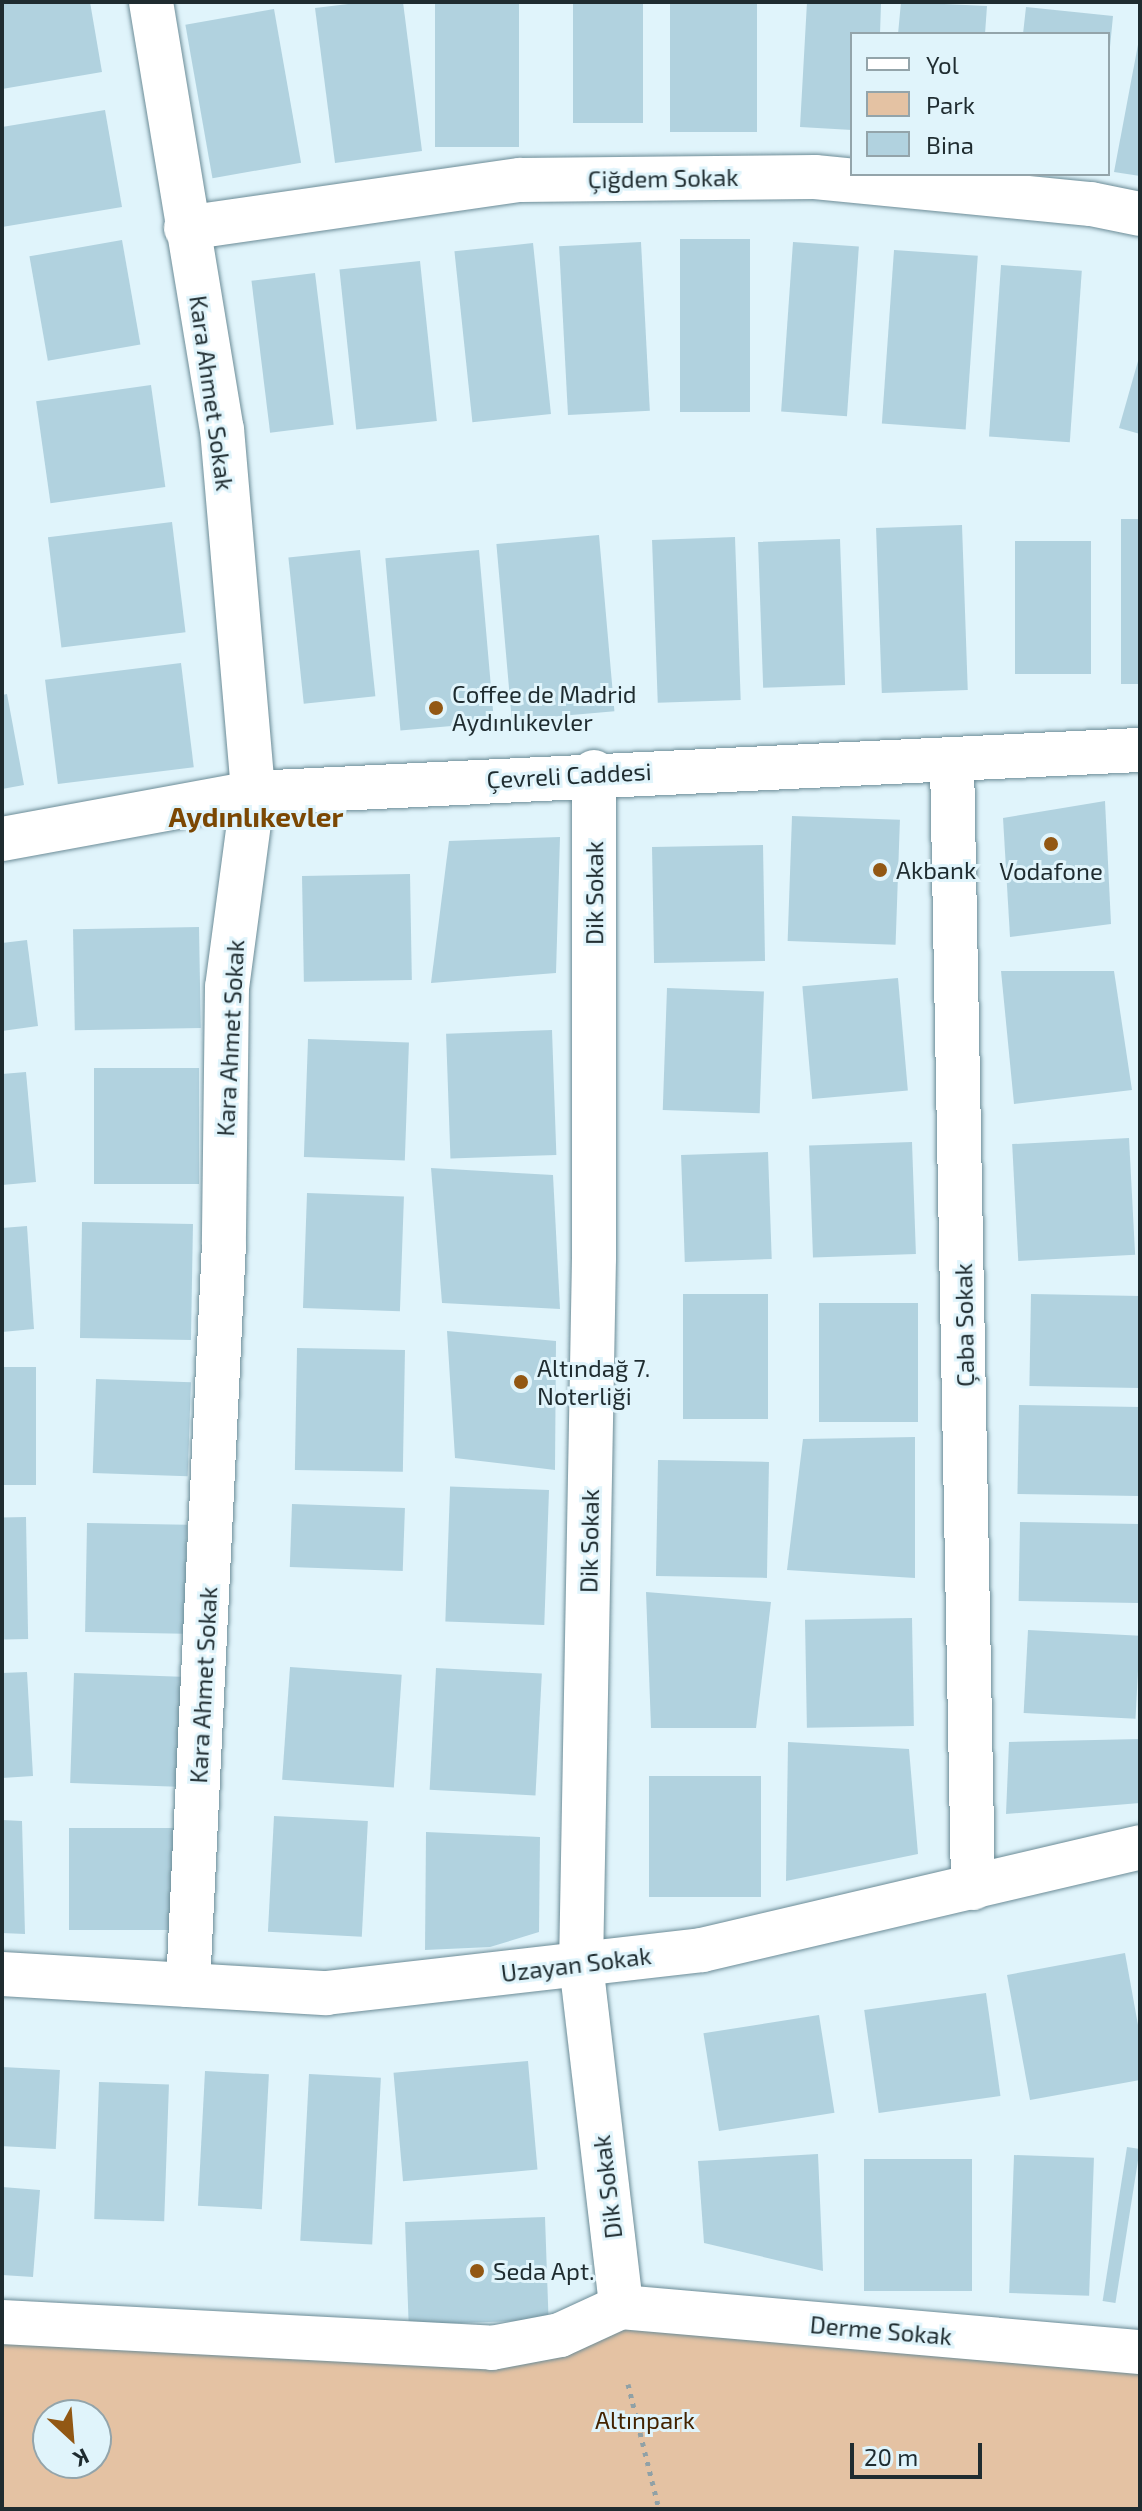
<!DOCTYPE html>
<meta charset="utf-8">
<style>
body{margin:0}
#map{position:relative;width:1142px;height:2511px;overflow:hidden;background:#e0f4fb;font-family:"Exo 2",sans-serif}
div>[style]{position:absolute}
.green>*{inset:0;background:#e4c2a3}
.building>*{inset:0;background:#b1d2df;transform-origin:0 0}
.path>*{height:5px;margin-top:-2.5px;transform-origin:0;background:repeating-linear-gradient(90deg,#90a1a6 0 4px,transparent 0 10px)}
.roads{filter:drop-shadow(0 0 2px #6c8c97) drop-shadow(0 0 2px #6c8c97)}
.minor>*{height:44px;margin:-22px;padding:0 22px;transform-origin:22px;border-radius:22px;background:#fff}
.major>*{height:44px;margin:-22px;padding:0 22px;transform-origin:22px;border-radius:22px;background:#fff}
.dots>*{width:22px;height:22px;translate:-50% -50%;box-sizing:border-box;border:4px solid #e0f4fb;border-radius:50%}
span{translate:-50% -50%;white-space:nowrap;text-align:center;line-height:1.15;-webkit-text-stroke:6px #e0f4fb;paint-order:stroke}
.street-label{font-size:24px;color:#1f2c30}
.poi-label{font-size:24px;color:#1f2c30}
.left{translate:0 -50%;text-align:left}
.park-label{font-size:24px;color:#442300}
.quarter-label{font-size:28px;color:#7b4703;font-weight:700}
.frame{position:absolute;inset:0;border:4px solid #1f2c30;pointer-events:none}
.legend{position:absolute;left:850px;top:32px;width:260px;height:144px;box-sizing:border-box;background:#e0f4fb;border:2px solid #93a4aa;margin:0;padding:10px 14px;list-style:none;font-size:24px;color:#1f2c30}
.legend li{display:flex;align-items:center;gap:16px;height:40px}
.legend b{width:40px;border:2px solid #93a4aa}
.north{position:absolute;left:32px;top:2399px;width:80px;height:80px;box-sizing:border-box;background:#e0f4fb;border:2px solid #93a4aa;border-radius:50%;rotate:154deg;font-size:22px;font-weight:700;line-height:32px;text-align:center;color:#1f2c30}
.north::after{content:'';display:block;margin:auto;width:28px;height:36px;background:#925814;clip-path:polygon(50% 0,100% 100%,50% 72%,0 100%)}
.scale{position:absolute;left:850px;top:2443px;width:132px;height:36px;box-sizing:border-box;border:4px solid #1f2c30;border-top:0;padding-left:10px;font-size:24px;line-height:28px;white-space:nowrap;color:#1f2c30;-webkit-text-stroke:6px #e0f4fb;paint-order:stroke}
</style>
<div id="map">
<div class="green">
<i style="clip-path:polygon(evenodd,621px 2307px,1140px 2352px,1140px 2509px,2px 2509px,2px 2322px,492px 2348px,621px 2307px,48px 2415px,96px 2415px,96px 2463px,48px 2463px,48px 2415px)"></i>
</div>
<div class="building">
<i style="clip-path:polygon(2px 2px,90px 2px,102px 72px,2px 89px)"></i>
<i style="clip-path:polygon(365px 2px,403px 2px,422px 151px,335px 163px,315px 8px)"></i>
<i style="left:435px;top:2px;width:84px;height:145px"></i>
<i style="left:573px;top:2px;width:70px;height:121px"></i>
<i style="left:670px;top:2px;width:87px;height:130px"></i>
<i style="clip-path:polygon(807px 2px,881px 4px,880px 34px,852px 34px,852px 130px,800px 127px)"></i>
<i style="clip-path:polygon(901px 2px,987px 6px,985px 34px,898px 34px)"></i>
<i style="clip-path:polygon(1026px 7px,1113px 16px,1110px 47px,1108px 34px,1023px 34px)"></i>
<i style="left:274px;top:9px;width:156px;height:90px;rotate:80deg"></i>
<i style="clip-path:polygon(1140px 34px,1140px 176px,1114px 172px)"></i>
<i style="clip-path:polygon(105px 110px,122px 207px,2px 227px,2px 127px)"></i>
<i style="left:750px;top:239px;width:173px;height:70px;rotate:90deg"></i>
<i style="left:122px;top:240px;width:106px;height:94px;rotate:80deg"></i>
<i style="left:641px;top:242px;width:169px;height:82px;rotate:87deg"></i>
<i style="left:793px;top:242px;width:66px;height:170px;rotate:4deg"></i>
<i style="left:533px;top:243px;width:172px;height:79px;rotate:84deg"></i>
<i style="left:894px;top:250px;width:84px;height:174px;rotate:4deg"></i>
<i style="left:420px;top:261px;width:161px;height:81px;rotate:84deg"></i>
<i style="left:1001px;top:265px;width:81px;height:172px;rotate:4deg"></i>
<i style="left:315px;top:273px;width:153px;height:64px;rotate:83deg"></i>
<i style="clip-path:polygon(1140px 354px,1140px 434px,1119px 428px)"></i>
<i style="left:151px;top:385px;width:103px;height:116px;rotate:82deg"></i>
<i style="left:1121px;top:519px;width:19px;height:165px"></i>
<i style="left:172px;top:522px;width:111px;height:125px;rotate:83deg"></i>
<i style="left:962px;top:525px;width:165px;height:86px;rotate:88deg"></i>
<i style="left:599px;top:535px;width:177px;height:103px;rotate:85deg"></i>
<i style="left:735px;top:537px;width:163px;height:83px;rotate:88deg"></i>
<i style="left:840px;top:539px;width:146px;height:82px;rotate:88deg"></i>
<i style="left:1091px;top:541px;width:133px;height:76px;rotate:90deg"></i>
<i style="left:360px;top:550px;width:147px;height:72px;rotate:84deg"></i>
<i style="left:479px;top:550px;width:173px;height:94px;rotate:85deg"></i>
<i style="left:181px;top:663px;width:105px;height:137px;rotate:83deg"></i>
<i style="clip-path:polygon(7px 694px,24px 785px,2px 789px,2px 695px)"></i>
<i style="clip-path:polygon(1105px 801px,1111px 924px,1010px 937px,1003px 818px)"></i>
<i style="left:792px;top:816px;width:108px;height:125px;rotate:2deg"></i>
<i style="clip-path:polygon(560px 837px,556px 973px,431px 983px,449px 841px)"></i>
<i style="left:763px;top:845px;width:116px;height:111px;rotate:89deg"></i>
<i style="left:410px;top:874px;width:106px;height:108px;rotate:89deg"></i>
<i style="left:199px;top:927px;width:101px;height:126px;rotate:89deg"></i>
<i style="clip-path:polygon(27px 940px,38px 1026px,2px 1031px,2px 943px)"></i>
<i style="clip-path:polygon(1001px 971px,1114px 971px,1132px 1090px,1014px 1104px)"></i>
<i style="left:898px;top:978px;width:113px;height:96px;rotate:85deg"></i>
<i style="left:667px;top:988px;width:97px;height:122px;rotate:2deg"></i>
<i style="left:552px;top:1030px;width:125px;height:106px;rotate:88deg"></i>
<i style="left:308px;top:1039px;width:101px;height:118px;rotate:2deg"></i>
<i style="left:94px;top:1068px;width:105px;height:116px"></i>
<i style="clip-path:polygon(26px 1072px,36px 1182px,2px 1185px,2px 1074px)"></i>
<i style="left:1129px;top:1138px;width:117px;height:117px;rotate:87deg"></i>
<i style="left:912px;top:1142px;width:112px;height:103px;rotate:88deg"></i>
<i style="left:768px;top:1152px;width:107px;height:87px;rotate:88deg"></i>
<i style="clip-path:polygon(431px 1168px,553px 1175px,560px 1309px,442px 1303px)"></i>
<i style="left:307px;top:1193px;width:97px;height:115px;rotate:2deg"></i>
<i style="left:82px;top:1222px;width:111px;height:116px;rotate:1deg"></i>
<i style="clip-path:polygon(27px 1226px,34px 1329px,2px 1332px,2px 1228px)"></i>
<i style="left:768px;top:1294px;width:125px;height:85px;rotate:90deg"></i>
<i style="left:1031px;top:1294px;width:109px;height:92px;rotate:1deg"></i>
<i style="left:918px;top:1303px;width:119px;height:99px;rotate:90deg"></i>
<i style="clip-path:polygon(447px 1331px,556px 1341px,555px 1470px,455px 1458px)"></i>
<i style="left:297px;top:1348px;width:108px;height:122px;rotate:1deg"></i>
<i style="left:2px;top:1367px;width:34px;height:118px"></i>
<i style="left:96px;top:1379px;width:95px;height:94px;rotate:2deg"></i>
<i style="left:1019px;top:1405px;width:121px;height:89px;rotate:1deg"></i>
<i style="clip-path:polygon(915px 1437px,915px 1578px,787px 1570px,803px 1439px)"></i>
<i style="left:658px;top:1460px;width:111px;height:116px;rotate:1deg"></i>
<i style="left:549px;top:1490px;width:135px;height:99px;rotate:92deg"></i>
<i style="left:292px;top:1504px;width:113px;height:63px;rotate:2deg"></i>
<i style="left:26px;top:1517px;width:122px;height:24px;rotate:89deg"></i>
<i style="left:1020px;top:1522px;width:120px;height:79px;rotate:1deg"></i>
<i style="left:87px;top:1523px;width:100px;height:109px;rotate:1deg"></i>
<i style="clip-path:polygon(646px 1592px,771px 1602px,756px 1728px,651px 1728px)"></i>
<i style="left:912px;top:1618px;width:108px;height:107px;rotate:89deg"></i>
<i style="left:1028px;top:1630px;width:112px;height:83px;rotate:3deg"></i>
<i style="left:290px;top:1667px;width:112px;height:113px;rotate:4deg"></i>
<i style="left:436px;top:1668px;width:106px;height:122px;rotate:3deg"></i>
<i style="clip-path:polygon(27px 1672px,33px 1776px,2px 1778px,2px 1673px)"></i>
<i style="left:74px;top:1673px;width:107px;height:110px;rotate:2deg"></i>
<i style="clip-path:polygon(1140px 1739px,1140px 1803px,1006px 1814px,1009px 1742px)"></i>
<i style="clip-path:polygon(788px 1742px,909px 1749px,918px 1854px,786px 1881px)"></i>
<i style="left:761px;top:1776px;width:121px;height:112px;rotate:90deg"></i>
<i style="left:274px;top:1816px;width:94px;height:116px;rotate:3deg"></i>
<i style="clip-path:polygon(2px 1820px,22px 1821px,25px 1934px,2px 1933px)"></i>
<i style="left:177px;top:1828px;width:102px;height:108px;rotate:90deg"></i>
<i style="clip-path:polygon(426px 1832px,540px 1837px,539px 1932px,490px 1947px,425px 1950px)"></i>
<i style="clip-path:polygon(1125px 1953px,1140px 2036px,1140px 2080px,1030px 2100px,1007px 1975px)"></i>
<i style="left:986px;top:1993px;width:104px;height:123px;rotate:82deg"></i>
<i style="left:819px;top:2015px;width:99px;height:117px;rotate:81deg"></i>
<i style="left:528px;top:2061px;width:109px;height:135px;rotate:85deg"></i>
<i style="left:2px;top:2067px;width:58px;height:79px;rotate:3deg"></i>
<i style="left:205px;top:2071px;width:64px;height:135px;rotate:3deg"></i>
<i style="left:309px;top:2074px;width:72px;height:167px;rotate:3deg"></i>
<i style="left:99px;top:2082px;width:70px;height:137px;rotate:2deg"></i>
<i style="left:1127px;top:2147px;width:13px;height:156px;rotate:9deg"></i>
<i style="clip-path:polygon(818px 2154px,823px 2271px,704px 2243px,698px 2161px)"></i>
<i style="left:1014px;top:2155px;width:80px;height:138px;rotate:2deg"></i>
<i style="left:972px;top:2159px;width:132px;height:108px;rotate:90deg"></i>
<i style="clip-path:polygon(2px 2187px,40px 2190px,33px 2277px,2px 2275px)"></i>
<i style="left:545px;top:2217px;width:103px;height:140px;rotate:88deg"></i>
</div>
<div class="path">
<i style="left:628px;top:2384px;width:129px;rotate:76.1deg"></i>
</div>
<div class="roads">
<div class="minor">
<i style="left:151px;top:2px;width:433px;rotate:80.6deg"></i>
<i style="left:222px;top:429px;width:365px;rotate:85.1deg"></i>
<i style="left:253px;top:793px;width:196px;rotate:97.6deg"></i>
<i style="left:227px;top:987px;width:257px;rotate:90.7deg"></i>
<i style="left:224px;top:1244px;width:742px;rotate:92.78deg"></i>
<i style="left:186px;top:228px;width:337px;rotate:-8.2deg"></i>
<i style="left:520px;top:180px;width:295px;rotate:-0.6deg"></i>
<i style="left:815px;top:177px;width:277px;rotate:5.6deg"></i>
<i style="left:1091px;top:204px;width:50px;rotate:11.5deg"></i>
<i style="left:952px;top:761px;width:1127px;rotate:88.93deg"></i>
<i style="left:594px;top:772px;width:486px;rotate:90deg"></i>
<i style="left:594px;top:1258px;width:706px;rotate:91.05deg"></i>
<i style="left:581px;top:1964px;width:345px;rotate:83.3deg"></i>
<i style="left:2px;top:1974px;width:325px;rotate:3.4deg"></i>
<i style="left:326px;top:1993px;width:378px;rotate:-6.5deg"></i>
<i style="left:702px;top:1950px;width:450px;rotate:-13.2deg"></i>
<i style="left:2px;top:2322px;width:491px;rotate:3deg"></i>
<i style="left:492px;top:2348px;width:69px;rotate:-10.8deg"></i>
<i style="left:560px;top:2335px;width:67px;rotate:-24.7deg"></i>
<i style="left:621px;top:2307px;width:521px;rotate:4.96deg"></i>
</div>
<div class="major">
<i style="left:2px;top:839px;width:255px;rotate:-10.4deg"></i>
<i style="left:253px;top:793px;width:888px;rotate:-2.78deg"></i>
</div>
</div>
<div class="dots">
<i style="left:436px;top:708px;background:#925814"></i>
<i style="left:1051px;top:844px;background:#925814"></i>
<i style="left:880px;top:870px;background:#925814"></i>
<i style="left:521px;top:1382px;background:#925814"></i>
<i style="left:477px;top:2271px;background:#925814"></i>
</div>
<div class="street-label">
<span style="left:663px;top:178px;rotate:-1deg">Çiğdem Sokak</span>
<span style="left:212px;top:393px;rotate:82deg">Kara Ahmet Sokak</span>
<span style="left:569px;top:775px;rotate:-3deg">Çevreli Caddesi</span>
<span style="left:594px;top:893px;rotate:-90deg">Dik Sokak</span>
<span style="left:230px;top:1038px;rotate:-87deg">Kara Ahmet Sokak</span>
<span style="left:964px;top:1325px;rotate:-91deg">Çaba Sokak</span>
<span style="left:589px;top:1541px;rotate:-89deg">Dik Sokak</span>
<span style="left:203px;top:1685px;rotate:-87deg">Kara Ahmet Sokak</span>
<span style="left:576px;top:1964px;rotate:-7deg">Uzayan Sokak</span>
<span style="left:607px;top:2187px;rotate:-97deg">Dik Sokak</span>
<span style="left:881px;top:2330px;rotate:5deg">Derme Sokak</span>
</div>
<div class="poi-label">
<span class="left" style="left:452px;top:708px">Coffee de Madrid<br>Aydınlıkevler</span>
<span class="left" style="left:896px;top:870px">Akbank</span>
<span style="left:1051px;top:871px">Vodafone</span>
<span class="left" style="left:537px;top:1382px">Altındağ 7.<br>Noterliği</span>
<span class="left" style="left:493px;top:2271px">Seda Apt.</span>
</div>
<div class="park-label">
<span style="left:645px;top:2420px">Altınpark</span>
</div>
<div class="quarter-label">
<span style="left:256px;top:816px">Aydınlıkevler</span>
</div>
<div class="frame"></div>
<ul class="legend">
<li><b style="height:10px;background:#fff"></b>Yol</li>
<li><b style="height:22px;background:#e4c2a3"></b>Park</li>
<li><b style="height:22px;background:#b1d2df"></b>Bina</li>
</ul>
<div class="north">K</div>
<div class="scale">20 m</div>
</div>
